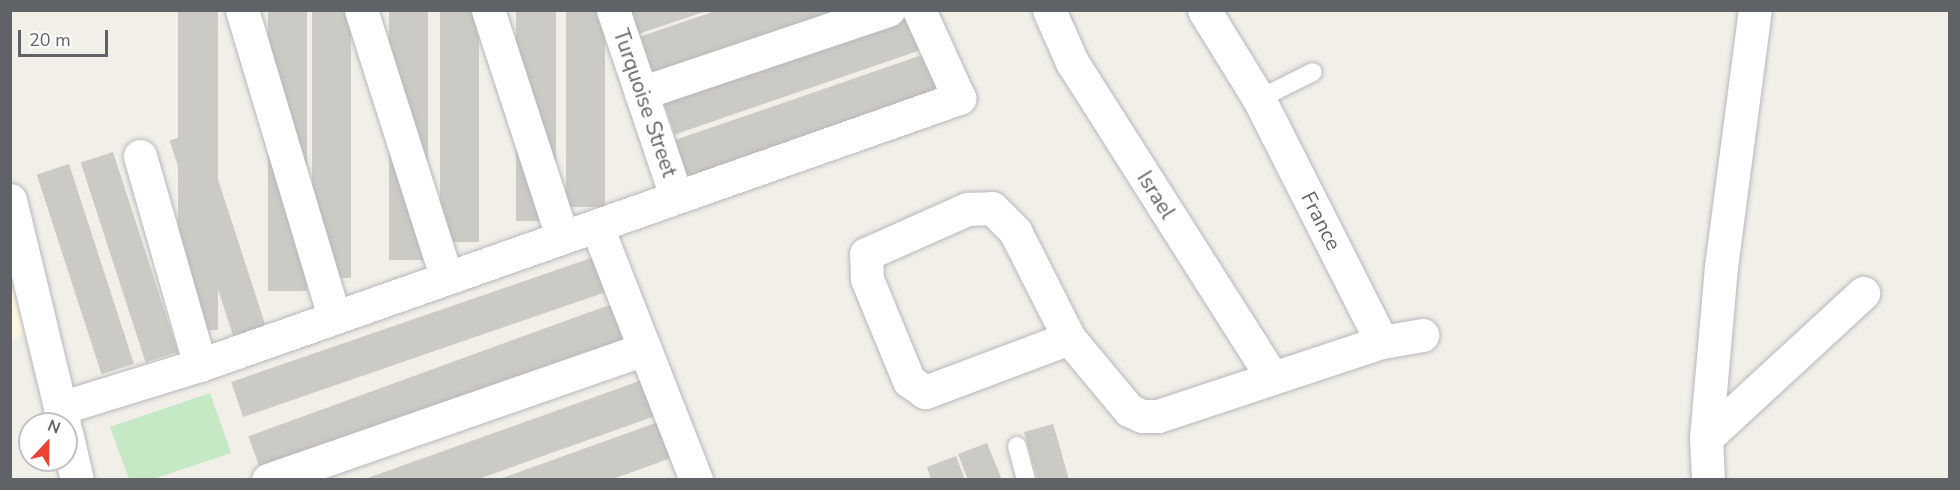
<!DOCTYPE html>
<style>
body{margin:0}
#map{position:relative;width:1960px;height:490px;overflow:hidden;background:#f1efe8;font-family:"Nunito Sans",sans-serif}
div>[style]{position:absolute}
.commercial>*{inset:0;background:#fef7e0}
.green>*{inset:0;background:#c5e8c5}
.building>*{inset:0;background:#cccac5;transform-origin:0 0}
.roads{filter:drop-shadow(0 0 2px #b5b8bc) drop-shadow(0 0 2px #b5b8bc)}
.service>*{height:18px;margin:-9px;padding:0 9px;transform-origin:9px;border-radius:9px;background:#fff}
.minor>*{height:33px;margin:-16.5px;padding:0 16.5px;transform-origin:16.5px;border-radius:16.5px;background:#fff}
span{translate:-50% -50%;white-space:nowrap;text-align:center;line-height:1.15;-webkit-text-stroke:6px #fff;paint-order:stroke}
.street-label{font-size:21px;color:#5f6368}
.frame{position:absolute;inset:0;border:12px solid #5f6368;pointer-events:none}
.north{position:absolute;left:18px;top:412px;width:60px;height:60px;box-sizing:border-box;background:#fff;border:2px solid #bfc1c3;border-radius:50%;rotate:22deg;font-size:16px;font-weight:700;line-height:24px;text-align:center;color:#5f6368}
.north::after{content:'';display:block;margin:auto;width:21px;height:27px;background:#ea4335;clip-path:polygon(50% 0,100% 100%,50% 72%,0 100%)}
.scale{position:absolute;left:18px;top:30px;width:90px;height:27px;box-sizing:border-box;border:3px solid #5f6368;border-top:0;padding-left:8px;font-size:18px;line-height:21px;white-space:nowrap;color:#5f6368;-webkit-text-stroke:4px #fff;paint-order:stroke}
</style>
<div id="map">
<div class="commercial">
<i style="clip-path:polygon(10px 263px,28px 332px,11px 340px,10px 340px)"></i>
</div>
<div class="green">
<i style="clip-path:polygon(210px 393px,231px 453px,153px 479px,129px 479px,110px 427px)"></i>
</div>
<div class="building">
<i style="left:178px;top:10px;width:40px;height:320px"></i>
<i style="left:268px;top:10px;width:39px;height:281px"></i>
<i style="left:312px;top:10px;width:39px;height:268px"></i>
<i style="left:389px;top:10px;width:39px;height:250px"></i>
<i style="left:440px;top:10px;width:39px;height:232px"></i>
<i style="left:516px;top:10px;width:40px;height:211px"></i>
<i style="left:566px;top:10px;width:39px;height:197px"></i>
<i style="clip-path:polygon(627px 10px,706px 10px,707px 11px,635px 35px)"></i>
<i style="clip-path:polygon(718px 10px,840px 10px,651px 74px,639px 37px)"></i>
<i style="left:908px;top:13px;width:39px;height:260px;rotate:71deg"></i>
<i style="left:925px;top:54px;width:39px;height:266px;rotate:71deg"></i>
<i style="left:202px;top:130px;width:210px;height:34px;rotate:72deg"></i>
<i style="left:113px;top:152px;width:210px;height:34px;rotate:72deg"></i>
<i style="left:69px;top:164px;width:210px;height:34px;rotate:72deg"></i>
<i style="left:597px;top:256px;width:37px;height:387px;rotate:71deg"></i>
<i style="left:612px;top:304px;width:37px;height:387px;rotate:70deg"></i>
<i style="clip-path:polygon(645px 379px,658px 415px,476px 480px,362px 480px)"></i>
<i style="clip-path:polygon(661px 421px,674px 457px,610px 480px,497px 480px)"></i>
<i style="clip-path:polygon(1053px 424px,1059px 444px,1069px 480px,1038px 480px,1024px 432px)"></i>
<i style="clip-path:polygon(987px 443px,1002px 480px,968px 480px,958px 454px)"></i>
<i style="clip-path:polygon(956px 456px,965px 480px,931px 480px,927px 467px)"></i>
</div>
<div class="roads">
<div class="service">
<i style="left:1259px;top:99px;width:60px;rotate:-26.6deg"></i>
<i style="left:1017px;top:446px;width:35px;rotate:75deg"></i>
</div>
<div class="minor">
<i style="left:242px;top:10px;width:320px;rotate:73.3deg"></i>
<i style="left:361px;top:10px;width:279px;rotate:72.3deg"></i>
<i style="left:488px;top:10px;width:239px;rotate:71.9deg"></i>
<i style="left:613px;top:10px;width:196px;rotate:71.3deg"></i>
<i style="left:1049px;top:10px;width:57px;rotate:66.1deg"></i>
<i style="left:1072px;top:62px;width:372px;rotate:57.6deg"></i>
<i style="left:1204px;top:10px;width:105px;rotate:58.3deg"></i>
<i style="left:1259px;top:99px;width:272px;rotate:63.2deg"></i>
<i style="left:641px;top:93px;width:261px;rotate:-18.6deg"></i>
<i style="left:140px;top:156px;width:217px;rotate:74deg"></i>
<i style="left:10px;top:200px;width:230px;rotate:76.4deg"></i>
<i style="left:597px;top:227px;width:272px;rotate:68.6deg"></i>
<i style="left:1069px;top:338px;width:154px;rotate:159.4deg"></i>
<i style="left:925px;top:392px;width:19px;rotate:-145deg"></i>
<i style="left:909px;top:381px;width:110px;rotate:-112.4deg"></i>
<i style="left:867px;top:279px;width:25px;rotate:-92deg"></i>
<i style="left:866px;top:254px;width:111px;rotate:-24deg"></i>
<i style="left:967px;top:209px;width:25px;rotate:-2deg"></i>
<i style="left:992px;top:208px;width:33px;rotate:45deg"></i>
<i style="left:1015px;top:231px;width:120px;rotate:63.2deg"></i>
<i style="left:1069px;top:338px;width:94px;rotate:50.2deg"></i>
<i style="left:1129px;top:410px;width:14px;rotate:25deg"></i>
<i style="left:1142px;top:416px;width:16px"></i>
<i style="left:1158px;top:416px;width:236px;rotate:-18.3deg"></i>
<i style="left:1382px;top:342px;width:41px;rotate:-9.9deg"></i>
<i style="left:60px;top:408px;width:146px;rotate:-17.1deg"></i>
<i style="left:200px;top:365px;width:805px;rotate:-19.38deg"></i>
<i style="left:959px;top:98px;width:97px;rotate:-114.4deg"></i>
<i style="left:66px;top:432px;width:49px;rotate:77.1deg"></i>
<i style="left:1706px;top:438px;width:214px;rotate:-42.7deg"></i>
<i style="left:268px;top:480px;width:396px;rotate:-19.2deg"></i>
<i style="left:1708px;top:480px;width:42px;rotate:-92.7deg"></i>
<i style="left:1706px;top:438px;width:172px;rotate:-85deg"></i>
<i style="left:1721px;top:267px;width:259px;rotate:-82.5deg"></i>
</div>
</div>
<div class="street-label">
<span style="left:645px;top:103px;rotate:71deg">Turquoise Street</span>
<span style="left:1156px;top:195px;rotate:58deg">Israel</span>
<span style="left:1321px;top:221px;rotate:63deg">France</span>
</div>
<div class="frame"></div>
<div class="north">N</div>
<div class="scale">20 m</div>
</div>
